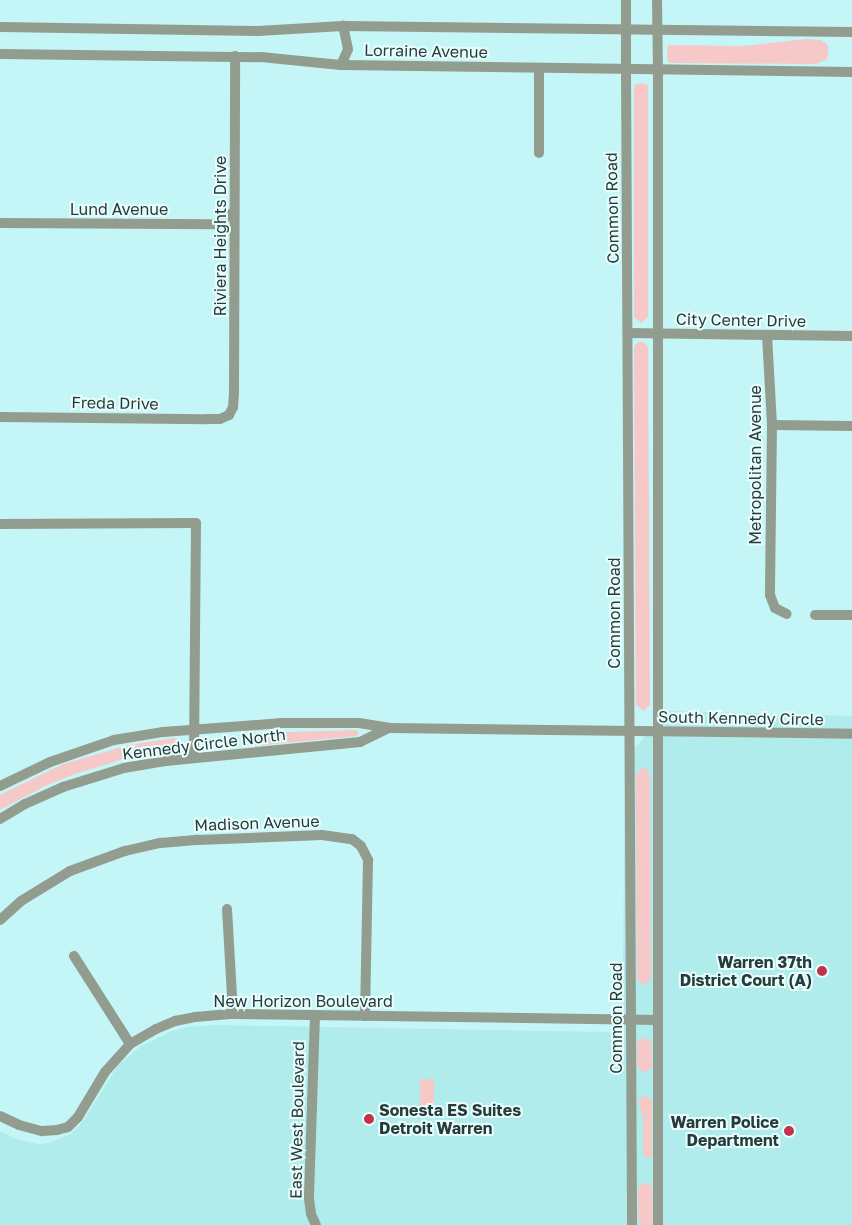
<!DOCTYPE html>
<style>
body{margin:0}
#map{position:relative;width:852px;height:1225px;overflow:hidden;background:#c5f6f7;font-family:"Golos Text",sans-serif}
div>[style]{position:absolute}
.built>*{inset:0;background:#b1eced}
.green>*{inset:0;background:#f6c8c8;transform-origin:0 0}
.minor>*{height:10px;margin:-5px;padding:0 5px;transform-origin:5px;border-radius:5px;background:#939d8f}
.tertiary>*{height:10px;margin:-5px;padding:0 5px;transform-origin:5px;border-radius:5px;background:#939d8f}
.dots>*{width:14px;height:14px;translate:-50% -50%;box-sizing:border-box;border:2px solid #eafdfd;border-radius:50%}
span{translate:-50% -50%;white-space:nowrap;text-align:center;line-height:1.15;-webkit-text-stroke:4px #eafdfd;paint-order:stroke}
.street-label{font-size:16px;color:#273b3b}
.poi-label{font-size:16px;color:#273b3b;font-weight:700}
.right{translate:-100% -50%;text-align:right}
.left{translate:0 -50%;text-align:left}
</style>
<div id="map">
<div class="built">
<i style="clip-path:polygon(668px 711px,852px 716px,852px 1225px,0 1225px,0 1131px,16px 1139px,38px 1144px,49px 1143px,71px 1134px,84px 1120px,118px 1065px,141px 1046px,172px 1031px,186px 1027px,216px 1025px,608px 1032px,618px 1036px,621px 1040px,622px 1065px,625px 759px)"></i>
</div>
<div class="green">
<i style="clip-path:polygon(806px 39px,821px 40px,828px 45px,828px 56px,826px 60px,816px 64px,673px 63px,668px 62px,667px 55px,668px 45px,743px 46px)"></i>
<i style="clip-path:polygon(641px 83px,648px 85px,648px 317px,641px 323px,634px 317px,634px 85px)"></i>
<i style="clip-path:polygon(638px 342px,644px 342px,648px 347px,650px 705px,643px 711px,636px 705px,634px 347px)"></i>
<i style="clip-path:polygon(355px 730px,359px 732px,357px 736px,255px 746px,251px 745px,249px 740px,249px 737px,255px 733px)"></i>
<i style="clip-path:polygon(174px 738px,178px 740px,181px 745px,175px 751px,127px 758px,75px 774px,45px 786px,0 810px,0 795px,63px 764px,129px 745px)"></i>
<i style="clip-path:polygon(643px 767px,650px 773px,651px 979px,644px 985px,637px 979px,636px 773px)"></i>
<i style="clip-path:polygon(644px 1037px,651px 1042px,652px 1067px,645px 1073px,637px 1067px,637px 1042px)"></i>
<i style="left:420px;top:1079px;width:14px;height:27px"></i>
<i style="clip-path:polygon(645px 1095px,652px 1101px,652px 1154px,648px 1159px,643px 1154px,643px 1119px,638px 1101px)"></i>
<i style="clip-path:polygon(645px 1182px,652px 1187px,653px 1220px,650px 1225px,642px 1225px,638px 1220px,638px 1187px)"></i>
</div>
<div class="minor">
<i style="left:626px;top:69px;width:1156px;rotate:89.7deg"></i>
<i style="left:658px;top:70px;width:1155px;rotate:90deg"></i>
<i style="left:539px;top:153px;width:85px;rotate:-90deg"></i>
<i style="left:0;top:223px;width:216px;rotate:0.3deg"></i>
<i style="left:216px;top:224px;width:22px;rotate:-34deg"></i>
<i style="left:629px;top:333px;width:223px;rotate:0.8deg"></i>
<i style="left:767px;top:335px;width:90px;rotate:86.8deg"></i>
<i style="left:772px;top:425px;width:170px;rotate:90.7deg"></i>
<i style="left:770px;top:595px;width:14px;rotate:69deg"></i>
<i style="left:775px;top:608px;width:13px;rotate:27deg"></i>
<i style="left:0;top:417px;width:207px;rotate:0.6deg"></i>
<i style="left:207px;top:419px;width:13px"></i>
<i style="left:220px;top:419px;width:10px;rotate:-24deg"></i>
<i style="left:229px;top:415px;width:9px;rotate:-63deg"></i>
<i style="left:233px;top:407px;width:16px;rotate:-86deg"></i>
<i style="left:234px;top:391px;width:335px;rotate:-89.8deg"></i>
<i style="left:772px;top:425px;width:80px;rotate:0.7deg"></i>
<i style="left:0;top:524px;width:196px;rotate:-0.3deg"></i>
<i style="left:196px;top:523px;width:235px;rotate:90.5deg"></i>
<i style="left:815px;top:615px;width:37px"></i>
<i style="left:0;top:786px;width:55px;rotate:-25.6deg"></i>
<i style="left:50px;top:762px;width:68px;rotate:-19deg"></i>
<i style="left:114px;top:740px;width:50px;rotate:-9.3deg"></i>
<i style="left:163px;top:732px;width:119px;rotate:-4.3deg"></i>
<i style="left:282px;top:723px;width:77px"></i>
<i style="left:359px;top:723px;width:30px;rotate:9deg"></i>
<i style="left:389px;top:728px;width:463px;rotate:0.7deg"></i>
<i style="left:0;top:819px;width:29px;rotate:-31deg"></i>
<i style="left:25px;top:804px;width:42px;rotate:-24.1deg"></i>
<i style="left:63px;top:787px;width:64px;rotate:-17.3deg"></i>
<i style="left:124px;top:768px;width:43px;rotate:-9.5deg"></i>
<i style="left:166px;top:761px;width:195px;rotate:-5.6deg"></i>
<i style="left:360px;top:742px;width:32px;rotate:-26deg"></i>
<i style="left:227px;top:909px;width:105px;rotate:86.7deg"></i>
<i style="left:0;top:920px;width:28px;rotate:-42deg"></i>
<i style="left:21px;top:901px;width:57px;rotate:-31.5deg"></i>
<i style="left:70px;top:871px;width:59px;rotate:-20deg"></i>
<i style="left:125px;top:851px;width:37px;rotate:-13deg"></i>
<i style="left:161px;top:843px;width:37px;rotate:-5deg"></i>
<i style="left:198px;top:840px;width:124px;rotate:-2.3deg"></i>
<i style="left:322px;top:835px;width:30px;rotate:8deg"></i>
<i style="left:352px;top:839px;width:11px;rotate:38deg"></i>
<i style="left:361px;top:846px;width:16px;rotate:63deg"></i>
<i style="left:368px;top:860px;width:156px;rotate:91.1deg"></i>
<i style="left:74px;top:956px;width:104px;rotate:57.5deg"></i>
<i style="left:315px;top:1015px;width:184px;rotate:91.9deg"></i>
<i style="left:309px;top:1199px;width:15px;rotate:82deg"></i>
<i style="left:311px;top:1214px;width:12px;rotate:66deg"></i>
<i style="left:0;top:1116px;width:21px;rotate:25deg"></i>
<i style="left:19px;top:1125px;width:24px;rotate:15deg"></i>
<i style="left:42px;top:1131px;width:15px;rotate:-4deg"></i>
<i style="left:57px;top:1130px;width:11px;rotate:-15deg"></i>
<i style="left:68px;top:1127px;width:14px;rotate:-45deg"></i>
<i style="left:78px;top:1117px;width:52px;rotate:-59deg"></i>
<i style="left:105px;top:1072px;width:38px;rotate:-48deg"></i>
<i style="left:130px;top:1044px;width:30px;rotate:-30deg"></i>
<i style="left:156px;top:1029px;width:21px;rotate:-23deg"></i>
<i style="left:175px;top:1021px;width:20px;rotate:-11deg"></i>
<i style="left:195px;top:1017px;width:38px;rotate:-5deg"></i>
<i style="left:233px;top:1014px;width:425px;rotate:0.8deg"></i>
</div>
<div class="tertiary">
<i style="left:657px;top:0;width:70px;rotate:89.2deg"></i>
<i style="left:0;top:27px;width:258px;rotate:0.9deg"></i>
<i style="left:258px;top:31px;width:85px;rotate:-3.4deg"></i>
<i style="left:343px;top:26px;width:509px;rotate:0.68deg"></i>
<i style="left:0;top:54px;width:261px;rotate:0.7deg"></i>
<i style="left:261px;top:57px;width:80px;rotate:5.7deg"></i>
<i style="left:341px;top:65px;width:511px;rotate:0.78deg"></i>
<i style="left:341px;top:65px;width:17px;rotate:-66deg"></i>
<i style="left:348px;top:49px;width:24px;rotate:-102deg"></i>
<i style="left:626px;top:69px;width:69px;rotate:-90deg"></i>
</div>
<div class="dots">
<i style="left:822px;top:971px;background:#c23248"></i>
<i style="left:369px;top:1119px;background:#c23248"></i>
<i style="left:789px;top:1131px;background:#c23248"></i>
</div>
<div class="street-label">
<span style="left:426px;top:51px;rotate:1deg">Lorraine Avenue</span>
<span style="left:612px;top:208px;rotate:-91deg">Common Road</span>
<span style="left:119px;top:209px">Lund Avenue</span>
<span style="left:220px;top:236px;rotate:-90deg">Riviera Heights Drive</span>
<span style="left:741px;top:320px;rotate:1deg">City Center Drive</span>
<span style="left:115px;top:403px;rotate:1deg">Freda Drive</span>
<span style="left:755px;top:465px;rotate:-90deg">Metropolitan Avenue</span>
<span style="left:614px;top:613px;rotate:-90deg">Common Road</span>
<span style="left:741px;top:718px;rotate:1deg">South Kennedy Circle</span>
<span style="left:204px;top:744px;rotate:-7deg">Kennedy Circle North</span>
<span style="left:257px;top:823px;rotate:-2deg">Madison Avenue</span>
<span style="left:303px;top:1001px">New Horizon Boulevard</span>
<span style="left:616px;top:1018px;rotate:-90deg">Common Road</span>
<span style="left:297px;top:1120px;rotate:-89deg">East West Boulevard</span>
</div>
<div class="poi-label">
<span class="right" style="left:812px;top:971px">Warren 37th<br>District Court (A)</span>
<span class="left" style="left:379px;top:1119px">Sonesta ES Suites<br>Detroit Warren</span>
<span class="right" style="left:779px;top:1131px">Warren Police<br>Department</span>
</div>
</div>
